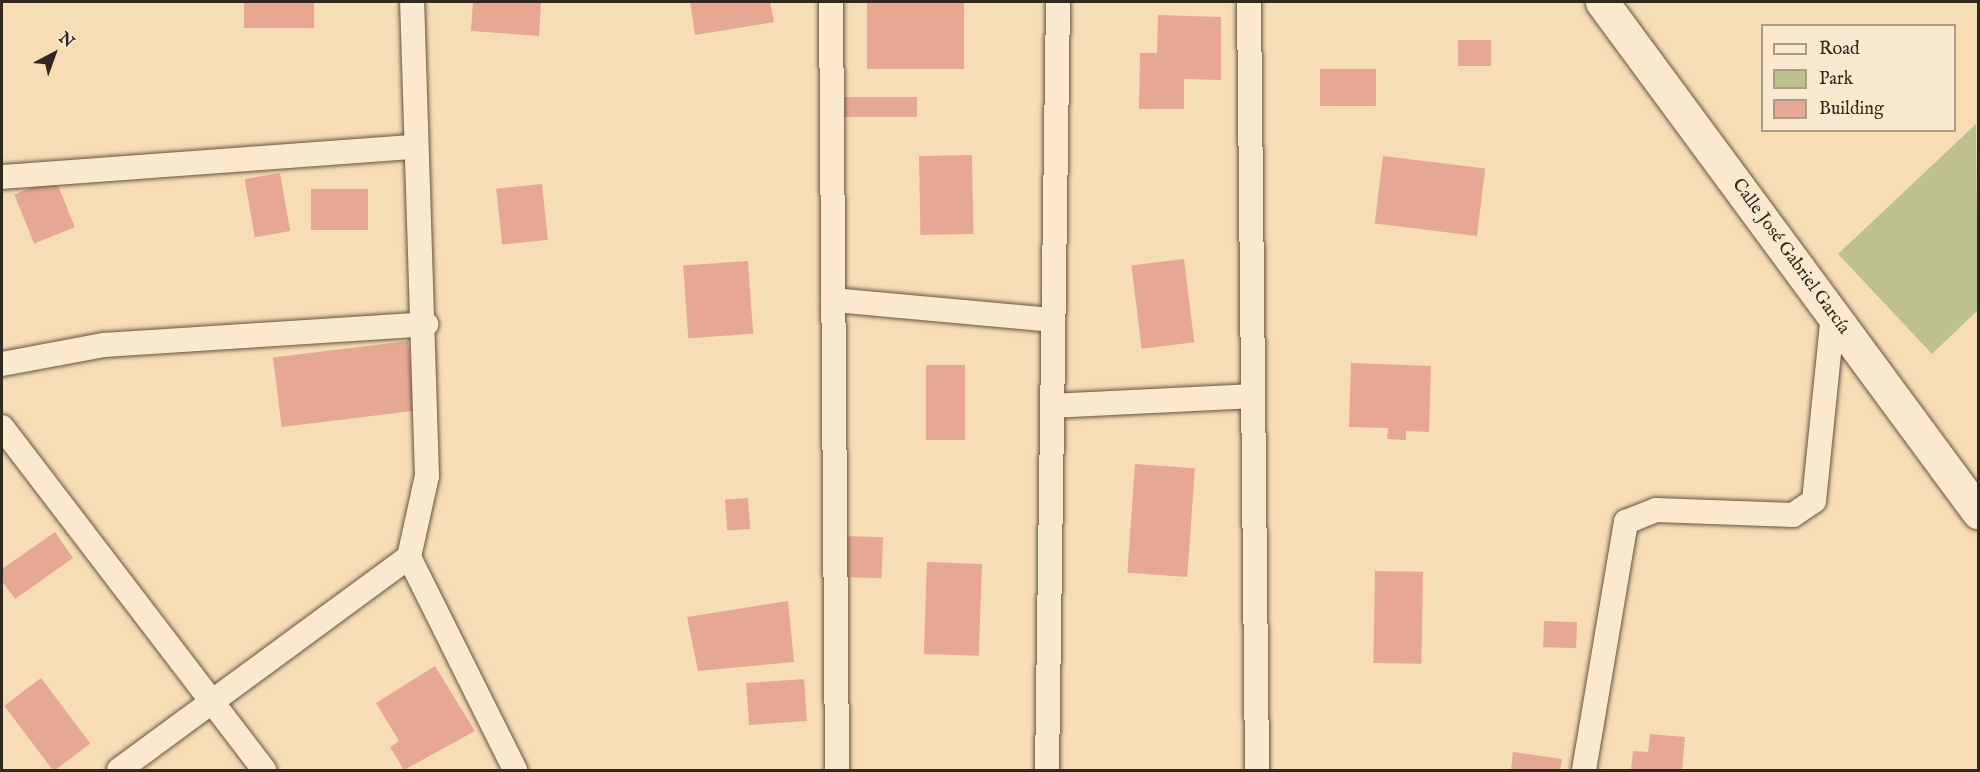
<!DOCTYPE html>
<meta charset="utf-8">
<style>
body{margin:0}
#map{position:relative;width:1980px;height:772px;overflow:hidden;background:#f7ddb5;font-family:"IM FELL English",serif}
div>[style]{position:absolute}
.green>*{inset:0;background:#bdc18d}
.building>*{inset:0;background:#e6a894;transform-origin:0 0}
.roads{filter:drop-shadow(0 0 2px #645544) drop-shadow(0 0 2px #645544)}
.street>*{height:24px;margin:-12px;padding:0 12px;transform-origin:12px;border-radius:12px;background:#fae9cf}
.secondary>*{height:33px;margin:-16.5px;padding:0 16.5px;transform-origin:16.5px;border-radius:16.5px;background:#fae9cf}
span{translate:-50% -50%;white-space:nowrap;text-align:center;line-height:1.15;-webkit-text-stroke:4.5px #fae9cf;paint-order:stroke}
.street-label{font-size:18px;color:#33281e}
.frame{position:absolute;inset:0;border:3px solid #33281e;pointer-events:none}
.legend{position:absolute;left:1761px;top:24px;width:195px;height:108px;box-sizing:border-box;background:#fae9cf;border:2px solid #aa9c88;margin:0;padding:8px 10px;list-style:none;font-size:18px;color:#33281e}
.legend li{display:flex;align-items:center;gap:12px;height:30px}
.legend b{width:30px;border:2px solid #aa9c88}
.north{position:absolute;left:24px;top:24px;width:60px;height:60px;-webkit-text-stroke:4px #fae9cf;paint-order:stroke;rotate:41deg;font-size:16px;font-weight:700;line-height:24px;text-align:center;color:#33281e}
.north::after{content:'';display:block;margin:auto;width:21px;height:27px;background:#33281e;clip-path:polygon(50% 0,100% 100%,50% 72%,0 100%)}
</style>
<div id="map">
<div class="green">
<i style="clip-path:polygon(1976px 124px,1978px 310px,1932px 354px,1838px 254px)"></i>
</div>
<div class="building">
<i style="left:244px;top:2px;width:70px;height:26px"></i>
<i style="clip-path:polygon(473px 2px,541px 2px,539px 36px,471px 31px)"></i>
<i style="clip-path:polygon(690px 2px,770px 2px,774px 22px,695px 35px)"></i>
<i style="left:867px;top:2px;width:97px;height:67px"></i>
<i style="clip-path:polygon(1158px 15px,1221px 17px,1221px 80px,1184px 79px,1184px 109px,1139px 109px,1140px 53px,1157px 53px)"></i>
<i style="left:1491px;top:40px;width:26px;height:33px;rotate:90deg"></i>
<i style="left:1320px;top:69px;width:56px;height:37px"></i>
<i style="left:841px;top:97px;width:76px;height:20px"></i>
<i style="left:972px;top:155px;width:79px;height:53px;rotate:89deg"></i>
<i style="left:1383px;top:156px;width:103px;height:68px;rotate:7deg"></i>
<i style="left:280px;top:173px;width:59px;height:36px;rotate:80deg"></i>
<i style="left:55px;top:178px;width:53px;height:44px;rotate:68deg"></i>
<i style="left:542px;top:184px;width:56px;height:46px;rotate:84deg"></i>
<i style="left:311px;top:189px;width:57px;height:41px"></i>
<i style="left:1184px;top:259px;width:84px;height:53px;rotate:83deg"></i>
<i style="left:748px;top:261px;width:73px;height:65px;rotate:86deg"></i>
<i style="left:408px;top:341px;width:70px;height:136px;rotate:83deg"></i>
<i style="clip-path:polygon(1351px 363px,1431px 366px,1429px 432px,1406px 431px,1406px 440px,1387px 439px,1388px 428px,1349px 427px)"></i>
<i style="left:926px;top:365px;width:39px;height:75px"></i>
<i style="left:1135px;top:464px;width:60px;height:109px;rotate:4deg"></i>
<i style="left:748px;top:498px;width:31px;height:23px;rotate:86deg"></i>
<i style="clip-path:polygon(55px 532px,73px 558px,15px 599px,2px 581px,2px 569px)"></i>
<i style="left:845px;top:536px;width:38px;height:41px;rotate:2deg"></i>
<i style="left:927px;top:562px;width:55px;height:92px;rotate:2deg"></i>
<i style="left:1375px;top:571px;width:48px;height:92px;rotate:1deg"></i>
<i style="clip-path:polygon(788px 601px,794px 662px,698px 671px,687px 617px)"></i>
<i style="left:1544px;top:621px;width:33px;height:26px;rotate:2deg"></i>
<i style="clip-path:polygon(435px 666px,475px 731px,404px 770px,390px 747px,399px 741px,376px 703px)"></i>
<i style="left:41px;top:678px;width:82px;height:46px;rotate:53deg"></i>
<i style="left:804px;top:679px;width:42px;height:58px;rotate:86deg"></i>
<i style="clip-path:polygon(1650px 734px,1685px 737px,1682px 770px,1631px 770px,1633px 751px,1648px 752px)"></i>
<i style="clip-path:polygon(1513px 752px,1562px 759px,1560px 770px,1511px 770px)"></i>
</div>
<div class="roads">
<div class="street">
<i style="left:831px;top:2px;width:768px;rotate:89.55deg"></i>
<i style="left:1249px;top:2px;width:768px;rotate:89.4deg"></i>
<i style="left:2px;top:177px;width:412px;rotate:-4.2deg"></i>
<i style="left:833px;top:300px;width:221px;rotate:5.2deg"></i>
<i style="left:2px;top:364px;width:104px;rotate:-10.6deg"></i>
<i style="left:104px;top:345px;width:323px;rotate:-3.7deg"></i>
<i style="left:1052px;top:406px;width:201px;rotate:-2.8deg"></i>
<i style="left:2px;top:427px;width:432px;rotate:52.6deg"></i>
<i style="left:409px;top:557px;width:238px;rotate:63.5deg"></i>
<i style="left:119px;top:770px;width:360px;rotate:-36.3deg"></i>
<i style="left:409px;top:557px;width:83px;rotate:-77.5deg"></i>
<i style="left:427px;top:476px;width:474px;rotate:-91.8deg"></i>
<i style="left:1047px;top:770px;width:768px;rotate:-89.18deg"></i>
<i style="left:1584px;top:770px;width:252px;rotate:-80.4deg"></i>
<i style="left:1626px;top:522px;width:32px;rotate:-22deg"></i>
<i style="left:1656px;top:510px;width:137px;rotate:2.1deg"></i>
<i style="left:1793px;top:515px;width:25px;rotate:-34deg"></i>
<i style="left:1814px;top:501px;width:187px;rotate:-84.2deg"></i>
</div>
<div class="secondary">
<i style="left:1602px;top:2px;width:634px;rotate:53.6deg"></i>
</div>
</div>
<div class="street-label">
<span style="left:1790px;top:257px;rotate:54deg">Calle José Gabriel García</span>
</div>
<div class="frame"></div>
<ul class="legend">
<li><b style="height:8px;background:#fae9cf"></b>Road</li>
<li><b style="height:16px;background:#bdc18d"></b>Park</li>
<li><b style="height:16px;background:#e6a894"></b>Building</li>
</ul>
<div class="north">N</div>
</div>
